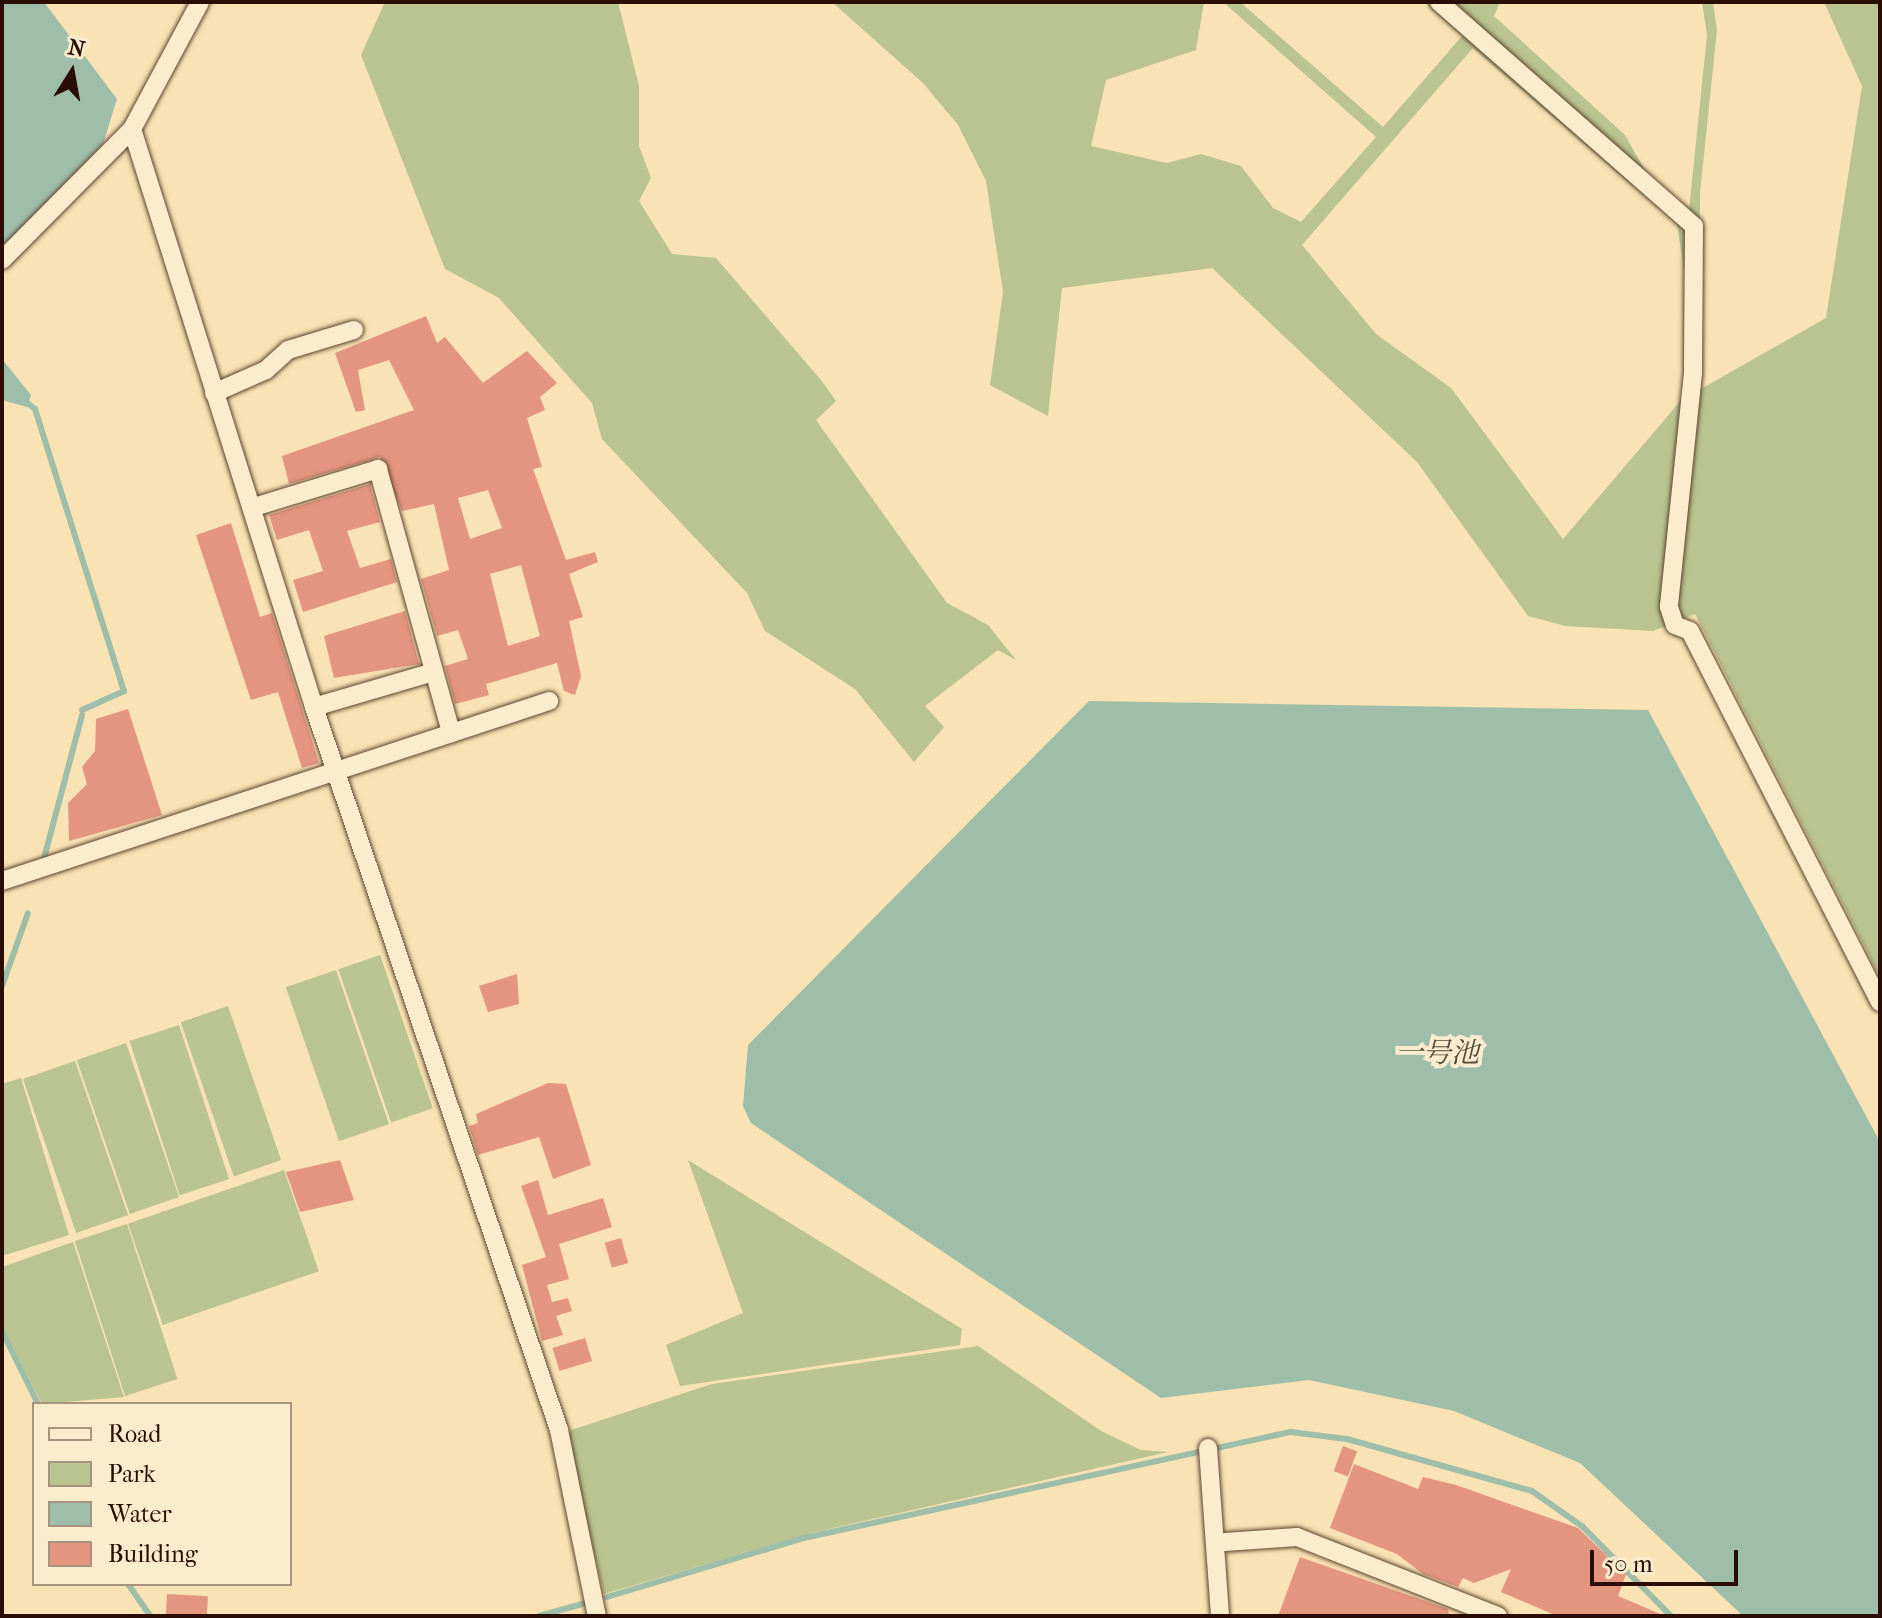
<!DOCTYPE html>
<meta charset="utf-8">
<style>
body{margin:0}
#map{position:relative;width:1882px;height:1618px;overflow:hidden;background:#f9e2b3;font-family:"IM FELL French Canon","Noto Serif JP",serif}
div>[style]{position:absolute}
.green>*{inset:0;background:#b9c490;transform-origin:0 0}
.water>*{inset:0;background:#9ebea9}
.stream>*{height:6px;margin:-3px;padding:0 3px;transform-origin:3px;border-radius:3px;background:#9ebea9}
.building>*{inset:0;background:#e49580;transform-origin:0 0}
.roads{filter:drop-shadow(0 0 2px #5e4330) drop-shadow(0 0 2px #5e4330)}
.minor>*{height:18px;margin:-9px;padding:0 9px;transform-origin:9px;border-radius:9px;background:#fbecce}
span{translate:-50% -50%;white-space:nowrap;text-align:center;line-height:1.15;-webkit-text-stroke:8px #fbecce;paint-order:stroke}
.water-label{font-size:28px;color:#534c3e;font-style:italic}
.frame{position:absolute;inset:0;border:4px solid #2a0e05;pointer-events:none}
.legend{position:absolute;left:32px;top:1402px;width:260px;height:184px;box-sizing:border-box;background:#fbecce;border:2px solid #a7937e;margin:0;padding:10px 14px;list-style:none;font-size:24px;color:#2a0e05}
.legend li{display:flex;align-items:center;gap:16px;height:40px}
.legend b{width:40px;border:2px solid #a7937e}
.north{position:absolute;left:32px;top:32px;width:80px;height:80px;-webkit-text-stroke:6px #fbecce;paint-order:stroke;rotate:11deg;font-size:22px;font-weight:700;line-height:32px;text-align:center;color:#2a0e05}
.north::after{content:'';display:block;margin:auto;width:28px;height:36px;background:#2a0e05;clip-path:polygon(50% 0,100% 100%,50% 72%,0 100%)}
.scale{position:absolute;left:1590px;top:1550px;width:148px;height:36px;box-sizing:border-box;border:4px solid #2a0e05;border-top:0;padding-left:10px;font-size:24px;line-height:28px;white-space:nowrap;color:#2a0e05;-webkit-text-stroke:6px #fbecce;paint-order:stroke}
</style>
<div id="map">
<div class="green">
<i style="clip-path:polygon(385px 2px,618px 2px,639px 86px,639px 146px,651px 178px,639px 201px,672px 254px,716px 258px,821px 380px,836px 401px,816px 420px,947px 603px,988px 625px,1016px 660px,998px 650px,925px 706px,944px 727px,914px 762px,855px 689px,765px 631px,747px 593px,602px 439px,592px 403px,499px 298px,445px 269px,361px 55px)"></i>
<i style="clip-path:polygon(evenodd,832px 2px,1204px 2px,1196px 50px,1106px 80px,1091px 146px,1167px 163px,1201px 154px,1241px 166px,1273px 208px,1301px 222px,1376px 137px,1223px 2px,1240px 2px,1383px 127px,1462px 36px,1424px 2px,1500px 2px,1494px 16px,1625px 135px,1646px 172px,1689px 210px,1707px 35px,1702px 2px,1713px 2px,1717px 30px,1700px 193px,1699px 390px,1826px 318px,1862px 86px,1824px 2px,1880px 2px,1880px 977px,1695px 614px,1653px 631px,1565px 626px,1528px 616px,1417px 462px,1212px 268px,1062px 288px,1048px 416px,990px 385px,1003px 292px,986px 181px,958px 125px,923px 83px,832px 2px,1473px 48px,1677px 224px,1690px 309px,1683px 398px,1563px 539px,1451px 388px,1376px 334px,1302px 245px,1473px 48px)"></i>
<i style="left:380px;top:955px;width:162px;height:44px;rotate:71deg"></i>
<i style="left:336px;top:970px;width:163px;height:53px;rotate:71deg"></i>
<i style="left:228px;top:1006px;width:163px;height:50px;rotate:71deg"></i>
<i style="left:179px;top:1025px;width:162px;height:52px;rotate:72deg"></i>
<i style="left:126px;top:1043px;width:163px;height:52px;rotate:71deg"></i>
<i style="left:75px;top:1061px;width:163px;height:55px;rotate:71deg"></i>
<i style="clip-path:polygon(21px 1078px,69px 1235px,2px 1256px,2px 1084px)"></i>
<i style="clip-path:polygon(688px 1160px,962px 1329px,960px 1345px,680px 1386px,666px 1345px,743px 1313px)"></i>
<i style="left:284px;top:1170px;width:107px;height:165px;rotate:71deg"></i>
<i style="left:127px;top:1224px;width:163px;height:55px;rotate:72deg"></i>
<i style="clip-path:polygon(73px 1242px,124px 1397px,42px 1404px,2px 1326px,2px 1267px)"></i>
<i style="clip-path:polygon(978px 1346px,1101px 1431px,1141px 1450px,1168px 1452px,816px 1532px,604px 1594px,566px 1437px,571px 1430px,712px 1384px)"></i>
</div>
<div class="water">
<i style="clip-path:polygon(2px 2px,44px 2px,117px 99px,103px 144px,2px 248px)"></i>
<i style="clip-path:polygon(2px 359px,31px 395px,27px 407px,2px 400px)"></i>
<i style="clip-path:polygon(1089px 701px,1648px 710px,1880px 1142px,1880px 1616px,1743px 1616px,1580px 1463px,1454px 1411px,1309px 1380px,1161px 1398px,751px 1123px,743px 1106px,748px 1045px)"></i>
</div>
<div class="stream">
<i style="left:25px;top:401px;width:13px;rotate:39deg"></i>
<i style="left:35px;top:409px;width:296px;rotate:72.5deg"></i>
<i style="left:124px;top:691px;width:46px;rotate:155.7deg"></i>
<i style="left:43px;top:862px;width:152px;rotate:-75.1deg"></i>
<i style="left:2px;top:986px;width:77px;rotate:-70.4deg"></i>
<i style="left:2px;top:1331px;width:81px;rotate:63.7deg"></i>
<i style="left:128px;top:1584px;width:39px;rotate:55deg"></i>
<i style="left:607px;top:1597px;width:206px;rotate:-16.7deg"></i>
<i style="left:804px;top:1538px;width:498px;rotate:-12.3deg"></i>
<i style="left:1291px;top:1432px;width:56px;rotate:7.1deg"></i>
<i style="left:1347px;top:1439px;width:192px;rotate:15.7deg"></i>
<i style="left:1532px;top:1491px;width:62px;rotate:35.2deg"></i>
<i style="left:1583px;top:1527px;width:125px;rotate:45.3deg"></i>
<i style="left:539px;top:1616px;width:52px;rotate:-15.6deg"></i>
</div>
<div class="building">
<i style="clip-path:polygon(evenodd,426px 316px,437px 343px,445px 337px,483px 383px,527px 351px,557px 383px,540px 397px,545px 410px,527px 418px,542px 467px,533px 469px,566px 560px,595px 552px,598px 562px,569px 574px,583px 617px,569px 621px,581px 676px,575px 695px,564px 691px,557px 663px,486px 684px,489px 695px,455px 704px,445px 666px,468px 659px,458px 630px,437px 636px,421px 579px,449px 570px,434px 504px,402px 511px,380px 457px,289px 484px,282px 456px,414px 410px,389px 360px,358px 370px,365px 410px,356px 412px,335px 353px,426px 316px,488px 490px,502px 528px,470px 539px,458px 498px,488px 490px,426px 316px,521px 565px,540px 636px,508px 646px,490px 574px,521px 565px)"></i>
<i style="clip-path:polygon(370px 484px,380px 522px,347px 531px,360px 568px,391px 559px,397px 582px,303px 612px,293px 580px,323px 571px,309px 530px,277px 540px,269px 515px)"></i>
<i style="clip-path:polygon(231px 523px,260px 617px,272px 613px,319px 763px,302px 768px,278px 692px,251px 700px,196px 535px)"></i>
<i style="clip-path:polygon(405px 611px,419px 664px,334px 678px,324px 636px)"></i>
<i style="clip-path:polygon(128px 709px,162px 815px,69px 841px,68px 803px,87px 784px,82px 767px,95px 751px,96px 719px)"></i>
<i style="clip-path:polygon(517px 974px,519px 1004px,488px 1012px,479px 986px)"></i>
<i style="clip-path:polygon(548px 1083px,566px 1084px,591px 1165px,553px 1179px,539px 1137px,478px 1155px,469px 1126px,478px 1123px,476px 1114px)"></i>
<i style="clip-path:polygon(340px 1160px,354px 1200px,300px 1212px,286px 1172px)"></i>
<i style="clip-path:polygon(538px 1180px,548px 1215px,603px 1198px,612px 1227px,559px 1244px,569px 1279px,547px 1285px,552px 1302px,568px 1298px,572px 1311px,556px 1316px,563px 1335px,542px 1341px,522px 1265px,546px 1257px,521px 1186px)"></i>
<i style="left:621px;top:1238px;width:26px;height:17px;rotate:74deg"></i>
<i style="left:585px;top:1338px;width:24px;height:34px;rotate:73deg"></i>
<i style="left:1343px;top:1446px;width:15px;height:27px;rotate:20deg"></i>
<i style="clip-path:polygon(1354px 1464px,1418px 1489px,1423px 1477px,1456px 1485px,1578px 1528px,1626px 1574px,1618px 1596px,1665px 1616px,1557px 1616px,1501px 1592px,1511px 1569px,1474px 1583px,1463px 1578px,1458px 1587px,1423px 1574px,1397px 1554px,1330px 1528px)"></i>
<i style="clip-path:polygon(1300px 1557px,1448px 1609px,1449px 1616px,1278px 1616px)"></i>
<i style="left:167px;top:1594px;width:41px;height:22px;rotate:3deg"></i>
</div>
<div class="roads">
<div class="minor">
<i style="left:1439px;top:2px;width:339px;rotate:41.3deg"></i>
<i style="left:1694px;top:226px;width:147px;rotate:90.4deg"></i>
<i style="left:1693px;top:373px;width:235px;rotate:95.9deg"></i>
<i style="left:1669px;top:607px;width:19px;rotate:72deg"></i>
<i style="left:1675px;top:625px;width:16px;rotate:22deg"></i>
<i style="left:1690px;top:631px;width:417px;rotate:62.9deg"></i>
<i style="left:132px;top:129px;width:606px;rotate:72.52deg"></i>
<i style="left:314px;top:707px;width:763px;rotate:71.28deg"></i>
<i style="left:559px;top:1430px;width:190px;rotate:78.5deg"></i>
<i style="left:2px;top:260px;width:185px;rotate:-45.2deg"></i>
<i style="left:132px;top:129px;width:144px;rotate:-61.8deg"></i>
<i style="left:214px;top:393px;width:57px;rotate:-23.9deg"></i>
<i style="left:266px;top:370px;width:30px;rotate:-42deg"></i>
<i style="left:288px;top:350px;width:69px;rotate:-16.9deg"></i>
<i style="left:254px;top:507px;width:130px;rotate:-17deg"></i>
<i style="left:378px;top:469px;width:274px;rotate:74.5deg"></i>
<i style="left:314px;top:707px;width:125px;rotate:-16.3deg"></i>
<i style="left:2px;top:881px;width:576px;rotate:-18.21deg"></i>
<i style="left:1208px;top:1448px;width:168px;rotate:85.9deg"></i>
<i style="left:1225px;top:1542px;width:72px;rotate:-4deg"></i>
<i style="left:1297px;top:1537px;width:216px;rotate:21.5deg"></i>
</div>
</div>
<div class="water-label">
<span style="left:1437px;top:1053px">一号池</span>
</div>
<div class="frame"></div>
<ul class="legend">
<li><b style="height:10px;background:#fbecce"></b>Road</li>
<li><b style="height:22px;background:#b9c490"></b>Park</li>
<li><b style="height:22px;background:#9ebea9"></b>Water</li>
<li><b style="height:22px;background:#e49580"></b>Building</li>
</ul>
<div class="north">N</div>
<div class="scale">50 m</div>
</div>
